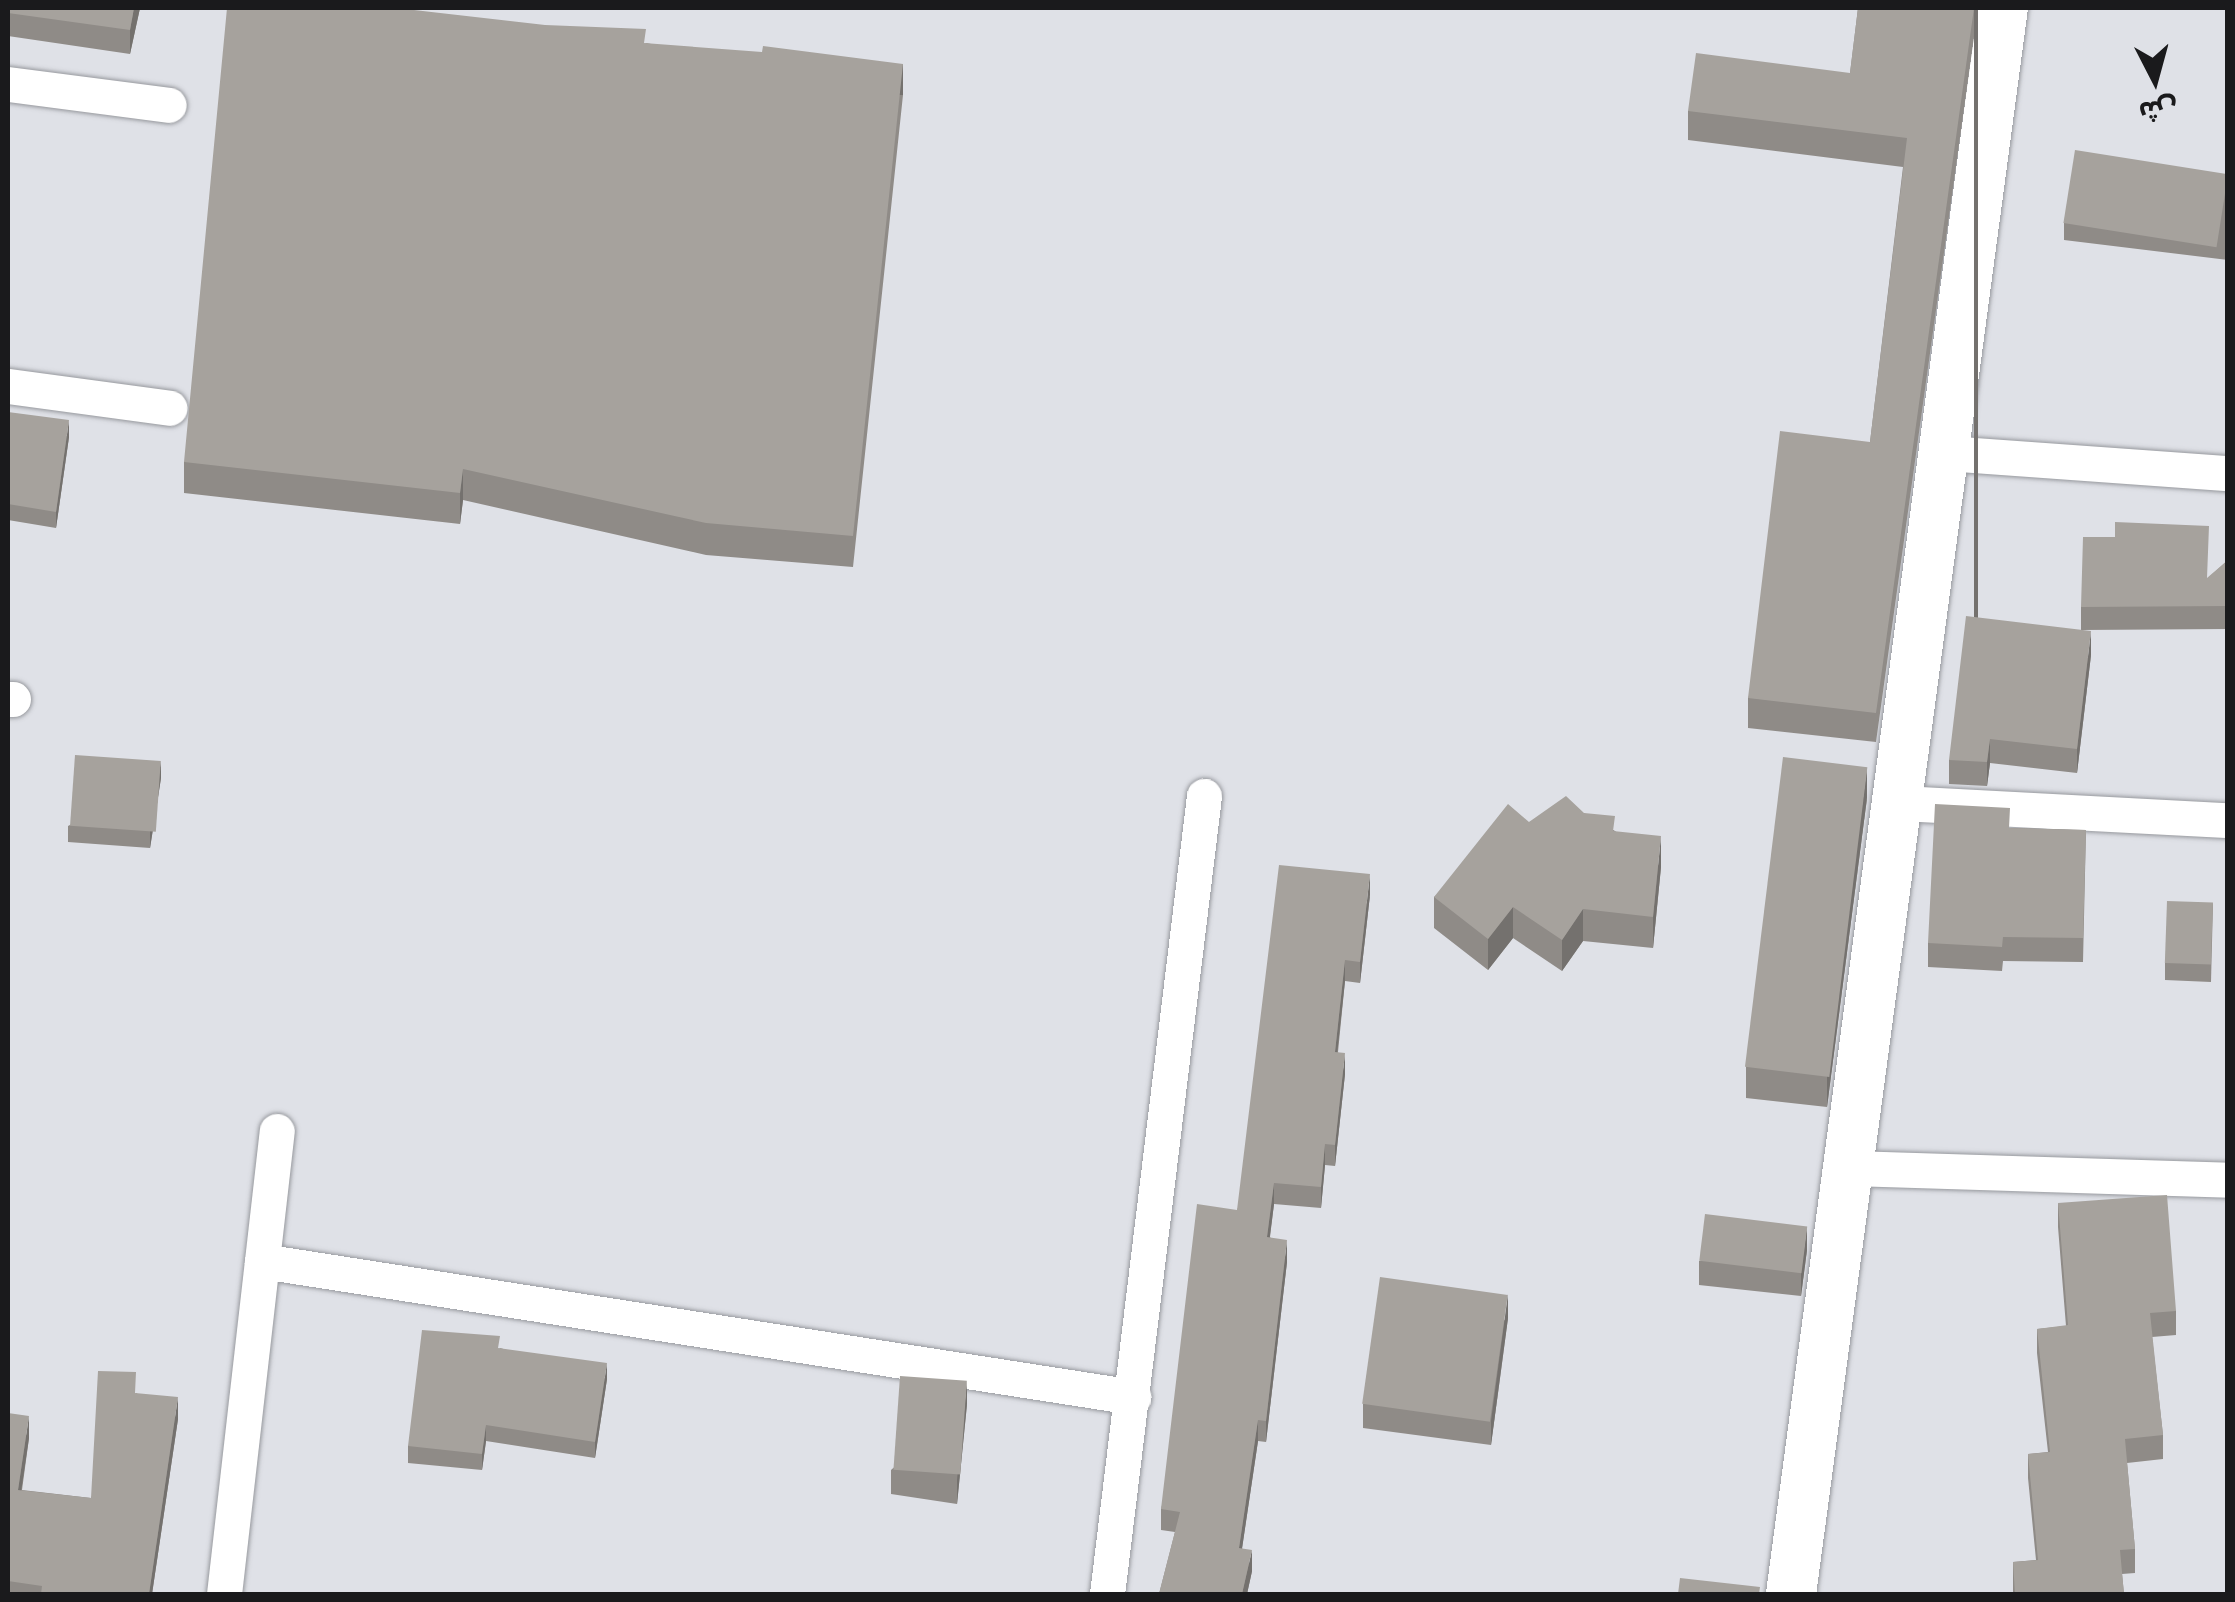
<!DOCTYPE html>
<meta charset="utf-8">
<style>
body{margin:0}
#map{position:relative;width:2235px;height:1602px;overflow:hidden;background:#dfe1e7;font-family:Signika,"Noto Sans Arabic",sans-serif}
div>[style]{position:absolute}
.roads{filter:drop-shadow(0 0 2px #97999e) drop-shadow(0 0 2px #97999e)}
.street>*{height:35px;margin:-17.5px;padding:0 17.5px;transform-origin:17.5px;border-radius:17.5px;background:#fff}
.secondary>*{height:50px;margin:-25px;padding:0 25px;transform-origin:25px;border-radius:25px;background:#fff}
.wall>*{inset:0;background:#8f8b87}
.shaded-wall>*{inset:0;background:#74716e;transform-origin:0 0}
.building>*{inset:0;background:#a6a29d;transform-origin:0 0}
span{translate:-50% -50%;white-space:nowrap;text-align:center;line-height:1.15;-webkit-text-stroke:9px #dfe1e7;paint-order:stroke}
.frame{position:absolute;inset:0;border:10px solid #1a1a1c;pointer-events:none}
.north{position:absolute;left:2105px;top:30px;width:100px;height:100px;-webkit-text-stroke:8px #dfe1e7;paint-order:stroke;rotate:174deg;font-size:28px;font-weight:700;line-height:40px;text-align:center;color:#1a1a1c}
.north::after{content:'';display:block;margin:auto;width:35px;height:45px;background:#1a1a1c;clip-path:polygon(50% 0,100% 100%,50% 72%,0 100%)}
</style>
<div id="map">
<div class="roads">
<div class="street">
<i style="left:8px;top:84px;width:162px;rotate:7.4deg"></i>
<i style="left:8px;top:386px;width:163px;rotate:7.7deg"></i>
<i style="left:1946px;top:453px;width:283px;rotate:4.1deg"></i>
<i style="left:8px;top:699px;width:5px"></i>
<i style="left:1899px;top:803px;width:329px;rotate:3deg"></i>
<i style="left:1852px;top:1168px;width:376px;rotate:1.8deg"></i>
<i style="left:262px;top:1261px;width:882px;rotate:8.87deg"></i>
<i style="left:224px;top:1594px;width:466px;rotate:-83.5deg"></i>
<i style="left:1107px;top:1594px;width:804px;rotate:-83.07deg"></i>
</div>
<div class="secondary">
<i style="left:1791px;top:1594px;width:1600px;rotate:-82.39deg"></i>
</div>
</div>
<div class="wall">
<i style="clip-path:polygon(8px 8px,140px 8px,130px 54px,8px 36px)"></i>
<i style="clip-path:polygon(1858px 8px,1978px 8px,1876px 742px,1748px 728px,1748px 698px,1870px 442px,1903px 167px,1688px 140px,1688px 111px,1850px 73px)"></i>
<i style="clip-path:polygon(646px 43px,903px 95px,853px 567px,706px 555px,463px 500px,460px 524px,184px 493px,184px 462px)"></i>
<i style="clip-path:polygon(2228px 174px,2228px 260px,2064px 240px,2064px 223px)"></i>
<i style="clip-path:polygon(8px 412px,69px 437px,56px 528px,8px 520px)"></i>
<i style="clip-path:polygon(2228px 560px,2228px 629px,2081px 630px,2081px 607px,2208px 578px)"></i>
<i style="clip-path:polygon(2091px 655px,2077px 773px,1990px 763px,1987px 786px,1949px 784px,1949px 760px)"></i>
<i style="clip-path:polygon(161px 778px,150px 848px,68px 842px,68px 826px)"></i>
<i style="clip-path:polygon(1867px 798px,1827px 1107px,1746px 1098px,1746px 1067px)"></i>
<i style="clip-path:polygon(1584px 813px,1615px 831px,1661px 867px,1653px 948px,1583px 941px,1562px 971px,1513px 938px,1488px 970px,1434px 928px,1434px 897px,1529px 822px)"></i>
<i style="clip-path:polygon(2010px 828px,2086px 830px,2083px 962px,2003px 961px,2002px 971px,1928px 967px,1928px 943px)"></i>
<i style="clip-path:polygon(1370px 895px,1360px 983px,1345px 981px,1338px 1052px,1345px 1074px,1335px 1166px,1325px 1165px,1321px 1208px,1274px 1204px,1270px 1237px,1287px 1262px,1266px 1442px,1258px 1441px,1242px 1548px,1252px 1571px,1247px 1594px,1159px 1594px,1175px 1532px,1161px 1530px,1161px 1509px,1237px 1210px)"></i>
<i style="clip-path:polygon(2213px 903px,2211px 982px,2165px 980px,2165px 963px)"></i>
<i style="clip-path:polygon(2058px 1203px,2176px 1311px,2176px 1335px,2152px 1337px,2163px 1435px,2163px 1459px,2127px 1463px,2135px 1549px,2135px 1573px,2122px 1574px,2124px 1594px,2013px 1594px,2013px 1562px,2036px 1560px,2028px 1478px,2028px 1454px,2048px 1452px,2037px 1353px,2037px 1329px,2066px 1326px,2058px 1227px)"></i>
<i style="clip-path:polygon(1807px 1250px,1801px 1296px,1699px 1285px,1699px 1261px)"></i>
<i style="clip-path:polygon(1508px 1318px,1491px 1445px,1363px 1428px,1363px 1404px)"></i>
<i style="clip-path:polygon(500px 1348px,607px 1379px,595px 1458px,486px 1441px,482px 1470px,408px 1463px,408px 1446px)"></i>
<i style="clip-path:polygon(136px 1393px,178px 1419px,152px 1594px,8px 1594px,8px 1413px,29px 1438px,22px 1490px,91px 1498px)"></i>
<i style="clip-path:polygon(967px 1404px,957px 1504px,891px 1494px,891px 1470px)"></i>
</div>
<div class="shaded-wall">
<i style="clip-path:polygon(134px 8px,140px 8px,130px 54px,130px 30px)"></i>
<i style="left:1974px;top:8px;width:4px;height:712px"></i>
<i style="left:903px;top:64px;width:31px;height:475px;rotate:90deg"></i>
<i style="clip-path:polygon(69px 420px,69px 437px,56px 528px,56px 512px)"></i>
<i style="clip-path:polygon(463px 469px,463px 500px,460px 524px,460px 493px)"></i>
<i style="clip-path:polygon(2091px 631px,2091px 655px,2077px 773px,2077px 749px)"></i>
<i style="clip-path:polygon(1990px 739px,1990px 763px,1987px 786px,1987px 762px)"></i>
<i style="clip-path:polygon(161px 761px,161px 778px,150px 848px,150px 832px)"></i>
<i style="clip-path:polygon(1867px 767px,1867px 798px,1827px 1107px,1827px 1076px)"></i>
<i style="clip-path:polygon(1661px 836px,1661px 867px,1653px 948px,1653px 917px)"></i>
<i style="clip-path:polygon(1370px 874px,1370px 895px,1360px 983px,1360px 962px)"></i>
<i style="clip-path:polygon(1513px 907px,1513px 938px,1488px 970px,1488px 939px)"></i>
<i style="clip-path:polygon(1583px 909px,1583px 941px,1562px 971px,1562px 940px)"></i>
<i style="clip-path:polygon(1345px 960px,1345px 981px,1335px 1073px,1335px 1052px)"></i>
<i style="clip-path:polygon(1345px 1053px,1345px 1074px,1335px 1166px,1335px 1145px)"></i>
<i style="clip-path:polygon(1325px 1144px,1325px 1165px,1321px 1208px,1321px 1187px)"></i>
<i style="clip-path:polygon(1274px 1183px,1274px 1204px,1267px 1258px,1267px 1237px)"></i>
<i style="clip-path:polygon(1807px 1226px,1807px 1250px,1801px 1296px,1801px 1272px)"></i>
<i style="clip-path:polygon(1287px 1240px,1287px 1262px,1266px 1442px,1266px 1421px)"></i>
<i style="clip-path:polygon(1508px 1294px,1508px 1318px,1491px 1445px,1491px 1421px)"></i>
<i style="clip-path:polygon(607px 1363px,607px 1379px,595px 1458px,595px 1442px)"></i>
<i style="clip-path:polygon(967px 1381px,967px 1404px,957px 1504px,957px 1480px)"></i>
<i style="clip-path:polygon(178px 1397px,178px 1419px,152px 1594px,149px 1594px)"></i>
<i style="clip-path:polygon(29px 1416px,29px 1438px,18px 1512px,18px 1490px)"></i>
<i style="clip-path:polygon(1258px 1420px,1258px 1441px,1239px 1569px,1239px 1548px)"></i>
<i style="clip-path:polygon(486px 1425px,486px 1441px,482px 1470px,482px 1454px)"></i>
<i style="clip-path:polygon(1252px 1550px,1252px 1571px,1247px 1594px,1242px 1594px)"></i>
</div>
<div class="building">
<i style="clip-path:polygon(8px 8px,134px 8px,130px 30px,8px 13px)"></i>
<i style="clip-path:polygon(227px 8px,397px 8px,545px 25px,646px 29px,644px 43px,762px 52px,763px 46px,903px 64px,853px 536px,706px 523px,463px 469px,460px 493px,184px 462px)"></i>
<i style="clip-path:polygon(1858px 8px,1974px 8px,1876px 713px,1748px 698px,1780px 431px,1870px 442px,1907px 138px,1688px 111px,1696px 53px,1850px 73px)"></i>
<i style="left:2075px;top:150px;width:155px;height:74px;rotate:9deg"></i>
<i style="clip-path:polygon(8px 412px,69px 420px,56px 512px,8px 504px)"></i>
<i style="clip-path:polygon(2115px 522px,2209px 526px,2207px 578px,2228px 560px,2228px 606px,2081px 607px,2083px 537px,2115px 537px)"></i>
<i style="clip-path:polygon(1966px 616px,2091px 631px,2077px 749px,1990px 739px,1987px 762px,1949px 760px)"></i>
<i style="left:75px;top:755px;width:86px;height:71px;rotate:4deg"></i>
<i style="left:1783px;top:757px;width:85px;height:312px;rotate:7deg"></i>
<i style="clip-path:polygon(1566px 796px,1584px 813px,1615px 816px,1613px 831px,1661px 836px,1653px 917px,1583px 909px,1562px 940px,1513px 907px,1488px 939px,1434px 897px,1508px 804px,1529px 822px)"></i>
<i style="clip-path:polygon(1935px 804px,2010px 808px,2009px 828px,2086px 830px,2083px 938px,2003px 937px,2002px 947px,1928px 943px)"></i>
<i style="clip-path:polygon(1279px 865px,1370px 874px,1360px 962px,1345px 960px,1335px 1052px,1345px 1053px,1335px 1145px,1325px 1144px,1321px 1187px,1274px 1183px,1267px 1237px,1287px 1240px,1266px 1421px,1258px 1420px,1239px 1548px,1252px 1550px,1242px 1594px,1159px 1594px,1180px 1512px,1161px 1509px,1197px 1204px,1237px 1210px)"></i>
<i style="left:2167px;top:901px;width:46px;height:62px;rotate:2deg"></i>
<i style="clip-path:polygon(2167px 1195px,2176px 1311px,2150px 1313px,2163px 1435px,2125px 1439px,2135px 1549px,2120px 1550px,2124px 1594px,2015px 1594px,2013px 1562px,2038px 1560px,2028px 1454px,2050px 1452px,2037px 1329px,2068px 1325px,2058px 1203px)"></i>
<i style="left:1705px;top:1214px;width:103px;height:47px;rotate:7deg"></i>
<i style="left:1380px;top:1277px;width:129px;height:128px;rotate:8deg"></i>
<i style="clip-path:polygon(422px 1330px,500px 1336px,498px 1348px,607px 1363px,595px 1442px,486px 1425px,482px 1454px,408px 1446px)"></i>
<i style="clip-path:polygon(98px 1371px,136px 1372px,135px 1393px,178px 1397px,149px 1594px,41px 1594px,42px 1586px,8px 1581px,8px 1413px,29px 1416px,18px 1490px,91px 1498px)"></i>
<i style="left:900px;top:1376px;width:67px;height:94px;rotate:4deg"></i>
<i style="clip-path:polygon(1680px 1578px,1760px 1587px,1759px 1594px,1678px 1594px)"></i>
</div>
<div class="frame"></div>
<div class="north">ش</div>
</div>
